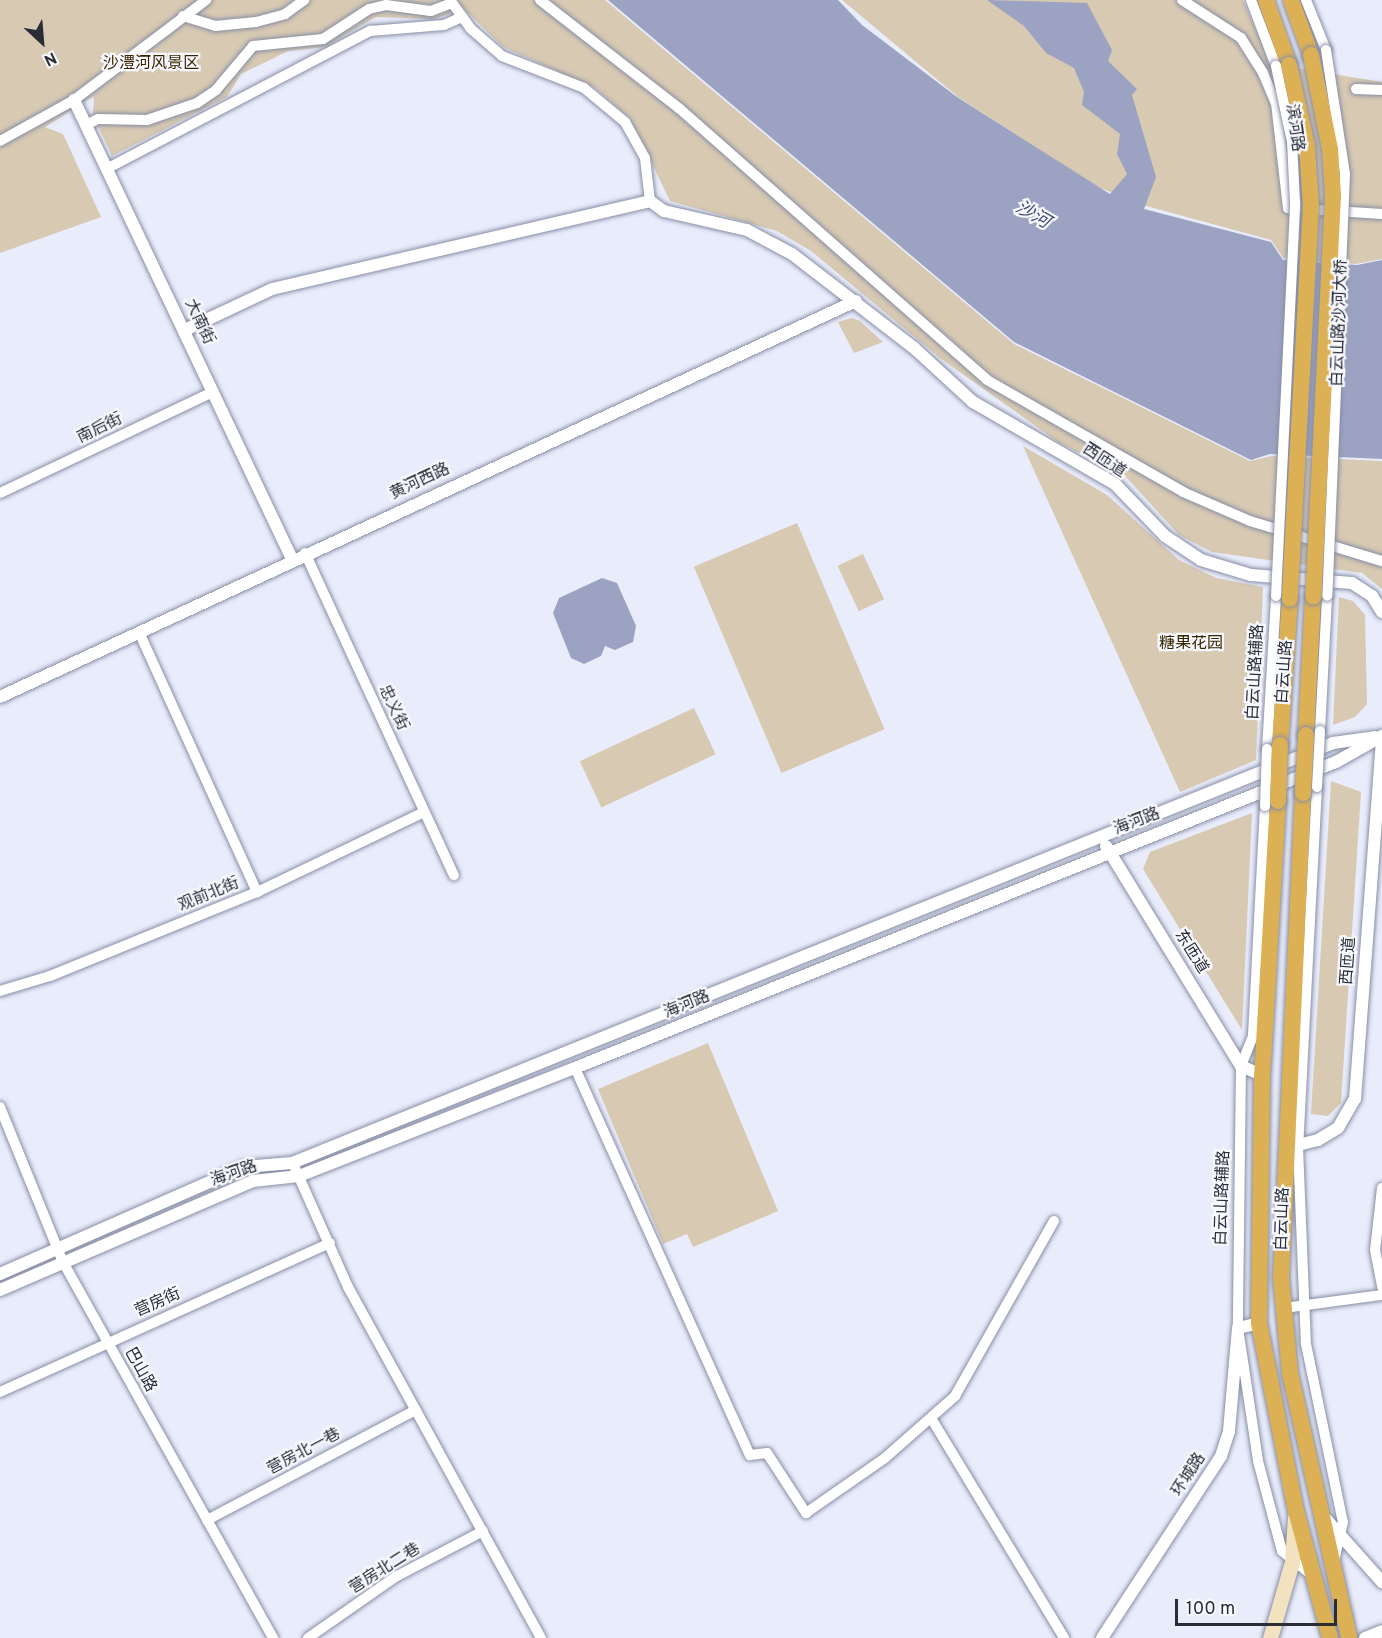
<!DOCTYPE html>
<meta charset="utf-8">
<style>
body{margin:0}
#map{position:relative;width:1382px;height:1638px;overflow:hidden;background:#e8ecfb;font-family:Overpass,"Noto Sans SC",sans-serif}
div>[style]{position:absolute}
.green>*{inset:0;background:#d7c9b2;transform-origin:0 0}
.water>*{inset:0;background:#9ca3c2}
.roads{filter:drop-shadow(0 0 2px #888ea5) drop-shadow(0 0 2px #888ea5)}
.minor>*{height:10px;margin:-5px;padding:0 5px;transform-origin:5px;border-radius:5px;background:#fff}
.tertiary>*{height:12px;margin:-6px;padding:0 6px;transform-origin:6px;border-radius:6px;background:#fff}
.secondary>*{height:15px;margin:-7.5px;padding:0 7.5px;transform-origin:7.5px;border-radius:7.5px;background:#f2e2bf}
.trunk>*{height:16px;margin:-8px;padding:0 8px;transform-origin:8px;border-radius:8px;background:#dcb054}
.bridges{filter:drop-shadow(0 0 2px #888ea5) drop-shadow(0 0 2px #888ea5)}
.minor-bridge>*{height:10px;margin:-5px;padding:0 5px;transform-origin:5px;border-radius:5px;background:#fff}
.trunk-bridge>*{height:16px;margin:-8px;padding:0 8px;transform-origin:8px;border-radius:8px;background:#dcb054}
span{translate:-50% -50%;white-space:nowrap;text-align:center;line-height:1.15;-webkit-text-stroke:4.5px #f8f9ff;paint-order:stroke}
.park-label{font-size:16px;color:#392600}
.street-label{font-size:16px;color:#2a2c36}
.water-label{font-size:18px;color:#3f4774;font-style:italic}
.north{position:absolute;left:12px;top:12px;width:60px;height:60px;-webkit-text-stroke:4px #f8f9ff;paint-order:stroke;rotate:154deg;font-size:16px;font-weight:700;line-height:24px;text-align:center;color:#2a2c36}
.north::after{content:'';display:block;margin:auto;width:21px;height:27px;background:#2a2c36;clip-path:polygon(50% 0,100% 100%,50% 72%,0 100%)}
.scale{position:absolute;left:1175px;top:1599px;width:162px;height:27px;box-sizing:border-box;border:3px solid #2a2c36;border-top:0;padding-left:8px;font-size:18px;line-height:21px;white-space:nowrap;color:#2a2c36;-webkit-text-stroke:4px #f8f9ff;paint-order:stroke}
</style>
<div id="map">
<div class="green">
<i style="clip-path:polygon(0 0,605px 0,1014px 344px,1250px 461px,1272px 456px,1382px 461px,1382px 589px,1362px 573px,1212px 552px,1179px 535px,1127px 478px,1058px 442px,940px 358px,811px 251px,777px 231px,670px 201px,630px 118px,595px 88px,503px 47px,465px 10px,432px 19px,376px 17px,324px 47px,288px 51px,241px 74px,227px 97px,112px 156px,93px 115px,94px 96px,45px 127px,63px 134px,101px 217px,0 253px)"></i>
<i style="clip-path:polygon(842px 0,1243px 0,1271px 64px,1382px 82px,1382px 259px,1356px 264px,1283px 258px,1271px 240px,1139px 204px,1096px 186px,958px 97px)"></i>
<i style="clip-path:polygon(852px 318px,860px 321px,883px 342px,854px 353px,838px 322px)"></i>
<i style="clip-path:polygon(1023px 446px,1107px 495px,1179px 560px,1216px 578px,1263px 587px,1256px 760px,1180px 792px)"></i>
<i style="left:797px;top:523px;width:224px;height:112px;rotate:67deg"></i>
<i style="left:863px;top:554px;width:50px;height:28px;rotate:65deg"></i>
<i style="clip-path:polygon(1339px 597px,1353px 601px,1365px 615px,1367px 704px,1355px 717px,1333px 725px)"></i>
<i style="left:694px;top:708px;width:51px;height:126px;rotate:65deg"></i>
<i style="clip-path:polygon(1331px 781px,1361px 792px,1341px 1103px,1328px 1116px,1311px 1114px)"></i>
<i style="clip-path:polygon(1252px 813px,1242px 1030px,1143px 869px,1150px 852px)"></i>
<i style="clip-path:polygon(708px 1043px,778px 1211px,693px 1247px,687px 1234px,663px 1244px,598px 1089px)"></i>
</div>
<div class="water">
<i style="clip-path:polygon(608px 0,838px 0,862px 25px,957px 97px,1110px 194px,1127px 174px,1117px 154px,1120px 134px,1082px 105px,1084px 92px,1074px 68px,1046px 53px,1024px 26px,987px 0,1087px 3px,1112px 50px,1108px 61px,1137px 89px,1132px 95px,1156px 177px,1144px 209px,1271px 242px,1283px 260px,1357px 265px,1382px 260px,1382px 459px,1270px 454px,1251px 460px,1014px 342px)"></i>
<i style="clip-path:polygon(602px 578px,617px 583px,636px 626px,633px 642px,615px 650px,605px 646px,601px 656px,584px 664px,571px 658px,553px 613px,559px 598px)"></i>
</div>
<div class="roads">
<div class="minor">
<i style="left:450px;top:0;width:34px;rotate:54deg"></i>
<i style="left:470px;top:28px;width:43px;rotate:41.2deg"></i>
<i style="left:502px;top:56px;width:88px;rotate:21.3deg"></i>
<i style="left:584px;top:88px;width:53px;rotate:39.7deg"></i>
<i style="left:625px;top:122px;width:41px;rotate:60.9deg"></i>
<i style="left:645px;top:158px;width:43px;rotate:83.4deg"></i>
<i style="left:540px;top:0;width:177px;rotate:37.9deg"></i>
<i style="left:680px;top:109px;width:409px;rotate:41.4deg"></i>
<i style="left:987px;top:380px;width:226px;rotate:29.7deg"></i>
<i style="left:1183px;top:492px;width:73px;rotate:23.4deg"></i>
<i style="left:1250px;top:521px;width:138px;rotate:16.9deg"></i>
<i style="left:1182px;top:0;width:70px;rotate:32.8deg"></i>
<i style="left:1241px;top:38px;width:41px;rotate:57.8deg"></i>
<i style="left:1263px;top:73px;width:33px;rotate:67deg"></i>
<i style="left:1276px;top:103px;width:106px;rotate:83.5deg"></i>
<i style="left:1288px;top:208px;width:94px;rotate:3.7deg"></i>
<i style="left:1251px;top:0;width:71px;rotate:69.3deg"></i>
<i style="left:1306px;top:0;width:54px;rotate:68.2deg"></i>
<i style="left:183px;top:16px;width:34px;rotate:17deg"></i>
<i style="left:215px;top:26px;width:41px;rotate:-5.6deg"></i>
<i style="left:256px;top:22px;width:30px;rotate:-15deg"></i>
<i style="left:285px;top:14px;width:24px;rotate:-36deg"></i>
<i style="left:1356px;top:89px;width:26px;rotate:2deg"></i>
<i style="left:86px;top:125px;width:13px;rotate:-27deg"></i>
<i style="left:98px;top:119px;width:49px;rotate:1.2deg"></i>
<i style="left:147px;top:120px;width:53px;rotate:-18.8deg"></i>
<i style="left:197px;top:103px;width:23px;rotate:-34deg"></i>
<i style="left:216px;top:90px;width:57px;rotate:-49.9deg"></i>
<i style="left:253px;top:46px;width:70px;rotate:-5.7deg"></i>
<i style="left:323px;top:39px;width:55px;rotate:-33.1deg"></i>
<i style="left:369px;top:9px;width:17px;rotate:-13deg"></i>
<i style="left:386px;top:5px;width:45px;rotate:7.6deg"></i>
<i style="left:431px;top:11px;width:22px;rotate:-21deg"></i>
<i style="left:0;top:141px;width:85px;rotate:-29deg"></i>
<i style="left:74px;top:100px;width:166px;rotate:-37.1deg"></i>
<i style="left:108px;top:168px;width:296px;rotate:-27.6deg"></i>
<i style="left:370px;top:31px;width:74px;rotate:-4.6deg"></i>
<i style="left:444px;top:25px;width:20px;rotate:-24deg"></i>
<i style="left:0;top:493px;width:236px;rotate:-25.4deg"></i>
<i style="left:305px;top:553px;width:355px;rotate:65.2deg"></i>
<i style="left:139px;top:632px;width:286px;rotate:65.6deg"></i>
<i style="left:1320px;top:731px;width:135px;rotate:-87deg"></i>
<i style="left:1267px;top:749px;width:153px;rotate:-86.6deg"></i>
<i style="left:1317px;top:787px;width:361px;rotate:93deg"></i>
<i style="left:1298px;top:1147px;width:197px;rotate:87.7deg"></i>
<i style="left:1306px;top:1344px;width:182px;rotate:78.3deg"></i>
<i style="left:1343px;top:1522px;width:40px;rotate:103deg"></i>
<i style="left:1265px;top:806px;width:230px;rotate:93deg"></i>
<i style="left:1253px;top:1036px;width:32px;rotate:112deg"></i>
<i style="left:1241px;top:1066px;width:262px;rotate:90.7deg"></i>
<i style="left:1238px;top:1328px;width:134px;rotate:81.4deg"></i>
<i style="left:1258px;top:1461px;width:93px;rotate:75.1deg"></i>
<i style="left:1282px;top:1551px;width:38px;rotate:39deg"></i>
<i style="left:0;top:991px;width:52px;rotate:-16.7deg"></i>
<i style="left:50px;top:976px;width:223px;rotate:-22.1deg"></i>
<i style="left:257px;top:892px;width:185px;rotate:-25.6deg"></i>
<i style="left:575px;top:1068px;width:425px;rotate:65.7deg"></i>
<i style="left:750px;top:1455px;width:17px;rotate:-7deg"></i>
<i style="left:767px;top:1453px;width:72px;rotate:57deg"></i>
<i style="left:806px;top:1513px;width:96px;rotate:-34.8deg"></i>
<i style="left:885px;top:1458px;width:94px;rotate:-41.5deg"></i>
<i style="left:955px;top:1396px;width:201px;rotate:-60.5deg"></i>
<i style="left:0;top:1107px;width:167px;rotate:67.9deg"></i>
<i style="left:63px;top:1262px;width:431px;rotate:60.8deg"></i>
<i style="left:295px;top:1168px;width:130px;rotate:66deg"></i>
<i style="left:348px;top:1287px;width:401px;rotate:61.2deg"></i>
<i style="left:1382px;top:1188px;width:62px;rotate:96.4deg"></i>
<i style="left:1375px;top:1250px;width:38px;rotate:79deg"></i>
<i style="left:1284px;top:1308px;width:99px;rotate:-7.6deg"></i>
<i style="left:0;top:1392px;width:362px;rotate:-24.3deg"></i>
<i style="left:931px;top:1418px;width:257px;rotate:58.8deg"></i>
<i style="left:207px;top:1520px;width:236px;rotate:-27.8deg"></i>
<i style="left:308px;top:1638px;width:108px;rotate:-34.9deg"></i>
<i style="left:397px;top:1576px;width:97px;rotate:-27.6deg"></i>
</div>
<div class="tertiary">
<i style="left:74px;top:100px;width:508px;rotate:64.59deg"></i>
<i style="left:185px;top:330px;width:96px;rotate:-25.2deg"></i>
<i style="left:272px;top:289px;width:388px;rotate:-13.1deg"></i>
<i style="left:650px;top:201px;width:17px;rotate:36deg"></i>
<i style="left:664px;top:211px;width:85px;rotate:12.9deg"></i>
<i style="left:747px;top:230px;width:51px;rotate:28.1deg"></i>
<i style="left:792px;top:254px;width:154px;rotate:37.6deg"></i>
<i style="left:914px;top:348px;width:80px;rotate:42.5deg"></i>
<i style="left:973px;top:402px;width:164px;rotate:30deg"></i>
<i style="left:1115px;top:484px;width:72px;rotate:46.1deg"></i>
<i style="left:1165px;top:536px;width:43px;rotate:33.7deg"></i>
<i style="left:1201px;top:560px;width:52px;rotate:16.7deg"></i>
<i style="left:1251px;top:575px;width:101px;rotate:4.5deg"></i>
<i style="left:1352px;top:583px;width:24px;rotate:33deg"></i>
<i style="left:1372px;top:596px;width:19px;rotate:58deg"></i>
<i style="left:0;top:697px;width:943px;rotate:-24.83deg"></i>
<i style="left:1106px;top:846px;width:258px;rotate:58.5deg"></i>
<i style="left:1241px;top:1066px;width:23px;rotate:23deg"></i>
<i style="left:1286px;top:1148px;width:33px;rotate:-14deg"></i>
<i style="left:1318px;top:1140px;width:23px;rotate:-31deg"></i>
<i style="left:1338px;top:1128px;width:34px;rotate:-60deg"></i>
<i style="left:1355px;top:1099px;width:364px;rotate:-85.7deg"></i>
<i style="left:0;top:1274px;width:266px;rotate:-23.7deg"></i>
<i style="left:244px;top:1167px;width:48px;rotate:-4.8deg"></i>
<i style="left:292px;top:1163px;width:1123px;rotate:-21.97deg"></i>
<i style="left:1333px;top:743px;width:42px;rotate:-8.1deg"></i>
<i style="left:0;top:1290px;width:275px;rotate:-23.3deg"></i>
<i style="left:253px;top:1181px;width:46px;rotate:-6.2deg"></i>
<i style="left:299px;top:1176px;width:296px;rotate:-21.4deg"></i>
<i style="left:575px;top:1068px;width:820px;rotate:-21.91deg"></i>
<i style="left:1336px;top:762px;width:53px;rotate:-29.5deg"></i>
<i style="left:1325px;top:1518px;width:86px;rotate:48.3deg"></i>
<i style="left:1102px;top:1638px;width:217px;rotate:-56.8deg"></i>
<i style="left:1221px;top:1456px;width:26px;rotate:-72deg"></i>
<i style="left:1229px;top:1431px;width:103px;rotate:-85deg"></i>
<i style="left:1238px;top:1328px;width:22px;rotate:-13deg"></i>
<i style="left:1365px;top:1638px;width:18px;rotate:-22deg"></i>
</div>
<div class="secondary">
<i style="left:1270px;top:1638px;width:79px;rotate:-73.9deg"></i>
<i style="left:1292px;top:1562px;width:45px;rotate:-86.2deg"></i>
</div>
<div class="trunk">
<i style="left:1266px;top:0;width:69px;rotate:70.5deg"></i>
<i style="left:1291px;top:0;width:59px;rotate:70deg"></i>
<i style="left:1306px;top:735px;width:138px;rotate:-87.1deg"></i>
<i style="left:1280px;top:745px;width:147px;rotate:-86.1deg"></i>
<i style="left:1303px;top:793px;width:485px;rotate:92.6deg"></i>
<i style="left:1281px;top:1278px;width:95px;rotate:84.6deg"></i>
<i style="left:1290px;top:1373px;width:271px;rotate:77.4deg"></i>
<i style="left:1278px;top:801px;width:274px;rotate:93.3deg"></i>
<i style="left:1262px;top:1075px;width:248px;rotate:90.7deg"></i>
<i style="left:1259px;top:1323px;width:192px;rotate:78.9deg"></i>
<i style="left:1296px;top:1511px;width:131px;rotate:75deg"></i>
</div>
</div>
<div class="bridges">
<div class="minor-bridge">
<i style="left:1326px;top:50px;width:125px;rotate:81.3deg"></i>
<i style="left:1345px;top:174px;width:422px;rotate:92.4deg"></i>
<i style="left:1276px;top:596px;width:394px;rotate:-87.2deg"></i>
<i style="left:1295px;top:202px;width:60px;rotate:-92.9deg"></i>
<i style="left:1292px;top:142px;width:78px;rotate:-101.9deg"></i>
<i style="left:1317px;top:787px;width:56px;rotate:-86.9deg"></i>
<i style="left:1265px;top:806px;width:57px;rotate:-88deg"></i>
</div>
<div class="trunk-bridge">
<i style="left:1311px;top:55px;width:96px;rotate:78.6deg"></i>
<i style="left:1330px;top:149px;width:46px;rotate:86.3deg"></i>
<i style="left:1333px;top:195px;width:402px;rotate:92.8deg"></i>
<i style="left:1289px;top:65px;width:83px;rotate:77.5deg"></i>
<i style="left:1307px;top:146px;width:60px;rotate:86.2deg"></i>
<i style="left:1311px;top:206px;width:393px;rotate:93.1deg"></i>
<i style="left:1303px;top:793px;width:58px;rotate:-87deg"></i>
<i style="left:1278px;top:801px;width:56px;rotate:-88deg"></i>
</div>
</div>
<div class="park-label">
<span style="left:151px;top:64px">沙澧河风景区</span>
<span style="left:1191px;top:644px">糖果花园</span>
</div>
<div class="street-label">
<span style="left:1294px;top:128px;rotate:82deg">滨河路</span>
<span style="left:199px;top:322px;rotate:65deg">大南街</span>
<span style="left:1340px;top:323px;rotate:-88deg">白云山路沙河大桥</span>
<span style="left:100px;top:429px;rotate:-26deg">南后街</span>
<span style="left:1104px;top:461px;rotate:33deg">西匝道</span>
<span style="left:420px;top:482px;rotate:-25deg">黄河西路</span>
<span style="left:1256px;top:672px;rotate:-87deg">白云山路辅路</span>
<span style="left:1285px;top:672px;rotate:-86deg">白云山路</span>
<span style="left:393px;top:708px;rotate:65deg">忠义街</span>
<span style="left:1137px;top:822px;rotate:-21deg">海河路</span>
<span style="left:209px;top:895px;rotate:-22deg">观前北街</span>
<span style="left:1191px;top:952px;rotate:58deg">东匝道</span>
<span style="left:1349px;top:961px;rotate:-86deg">西匝道</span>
<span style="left:687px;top:1005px;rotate:-22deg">海河路</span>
<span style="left:234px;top:1174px;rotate:-19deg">海河路</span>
<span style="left:1223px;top:1198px;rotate:-88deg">白云山路辅路</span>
<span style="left:1283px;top:1219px;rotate:-88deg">白云山路</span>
<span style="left:158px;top:1303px;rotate:-24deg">营房街</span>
<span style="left:140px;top:1370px;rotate:61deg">巴山路</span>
<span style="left:304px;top:1452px;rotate:-28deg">营房北一巷</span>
<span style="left:1189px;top:1475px;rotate:-57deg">环城路</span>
<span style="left:385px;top:1569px;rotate:-32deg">营房北二巷</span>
</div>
<div class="water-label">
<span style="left:1032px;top:216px;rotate:30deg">沙河</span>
</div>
<div class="north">N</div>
<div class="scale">100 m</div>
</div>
